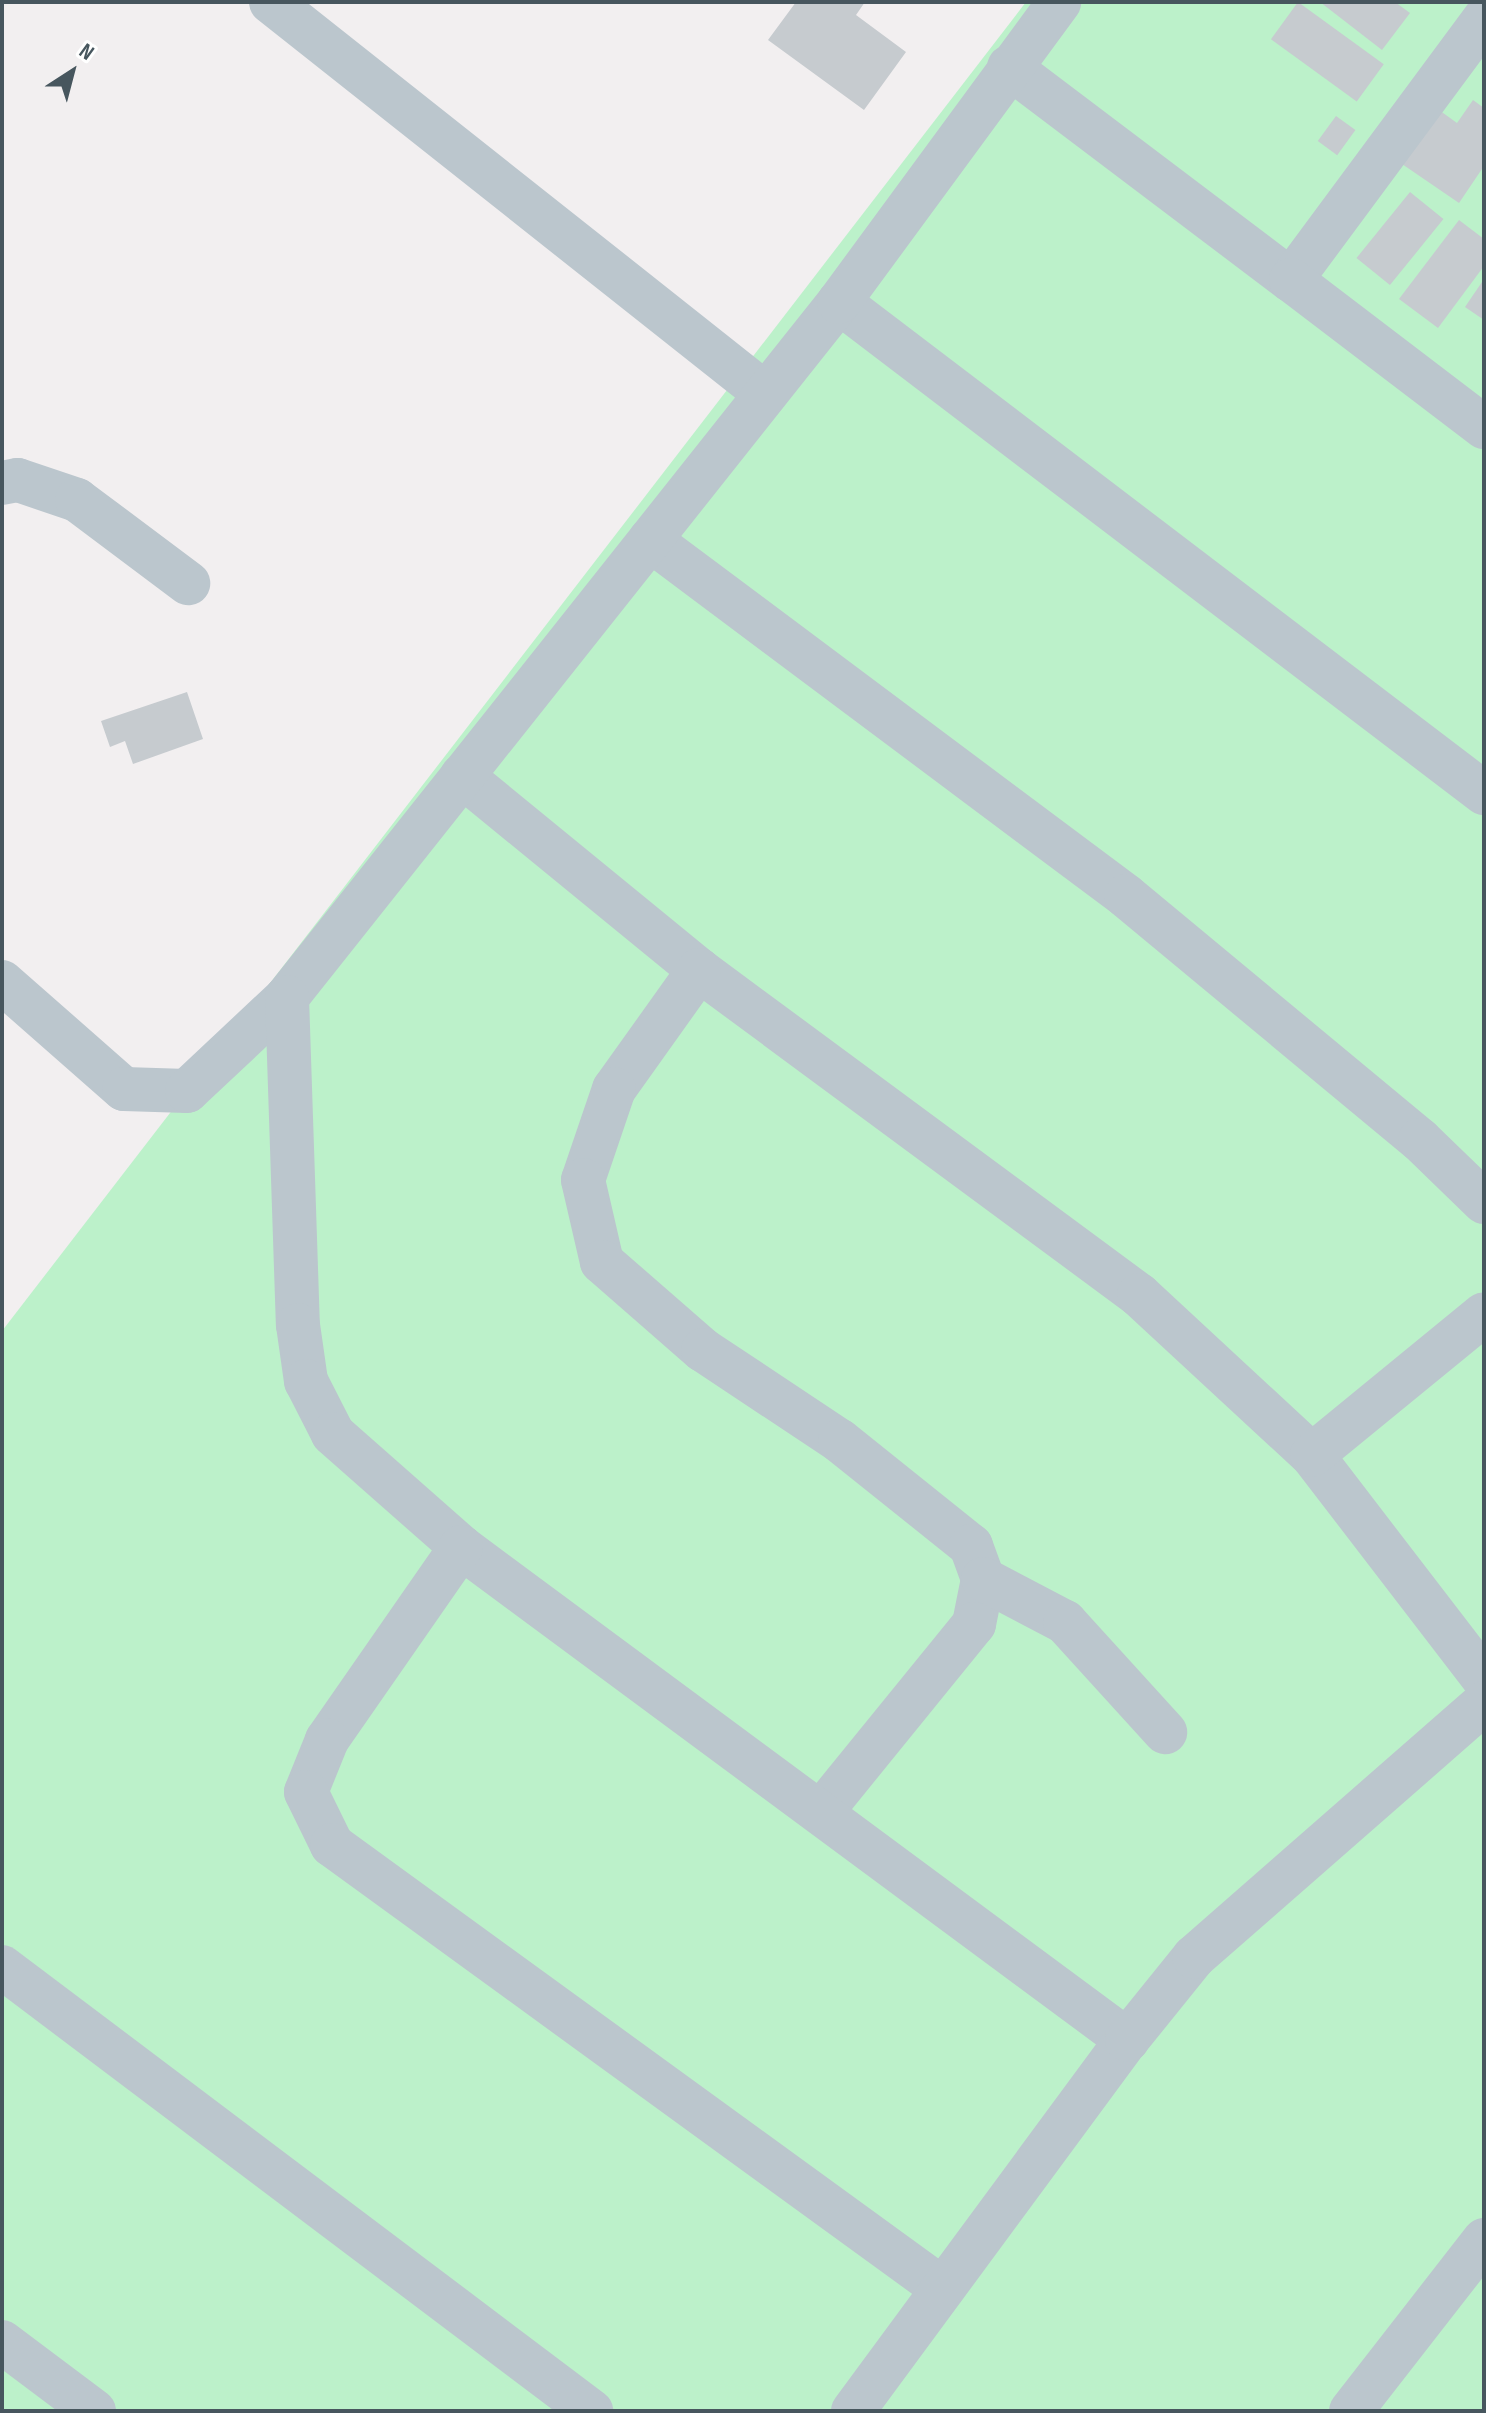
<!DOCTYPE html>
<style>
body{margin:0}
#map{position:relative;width:1486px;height:2413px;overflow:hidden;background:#f2eff0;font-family:"Sofia Sans Condensed",sans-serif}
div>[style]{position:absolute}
.green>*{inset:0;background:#bcf1ca}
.building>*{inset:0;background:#c6cbcf;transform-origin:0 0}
.minor>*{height:44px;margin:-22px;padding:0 22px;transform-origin:22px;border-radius:22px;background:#bbc6cd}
span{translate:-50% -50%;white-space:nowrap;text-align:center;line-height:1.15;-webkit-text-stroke:6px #fff;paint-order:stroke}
.frame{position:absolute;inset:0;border:4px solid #47565e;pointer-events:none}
.north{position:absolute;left:32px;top:32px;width:80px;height:80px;-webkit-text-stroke:6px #fff;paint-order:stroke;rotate:36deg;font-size:22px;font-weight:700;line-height:32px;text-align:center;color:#47565e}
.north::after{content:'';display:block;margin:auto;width:28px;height:36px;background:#47565e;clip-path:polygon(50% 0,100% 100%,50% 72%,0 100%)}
</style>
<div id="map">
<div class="green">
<i style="clip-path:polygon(1026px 2px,1484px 2px,1484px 2411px,2px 2411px,2px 1331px)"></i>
</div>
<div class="building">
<i style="clip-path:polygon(796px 2px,865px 2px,856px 15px,906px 52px,864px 110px,768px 40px)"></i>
<i style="left:1298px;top:2px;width:106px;height:46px;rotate:36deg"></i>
<i style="clip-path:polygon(1320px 2px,1395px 2px,1410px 13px,1382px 50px)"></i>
<i style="clip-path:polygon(1473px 100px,1484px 108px,1484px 166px,1459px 203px,1402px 164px,1439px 110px,1457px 123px)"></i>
<i style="left:1336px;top:116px;width:24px;height:31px;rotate:36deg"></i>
<i style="left:1410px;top:192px;width:43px;height:85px;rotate:39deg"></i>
<i style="clip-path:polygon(1459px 220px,1484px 239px,1484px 266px,1438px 328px,1399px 299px)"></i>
<i style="clip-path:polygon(1484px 279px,1484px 320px,1465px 307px)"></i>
<i style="clip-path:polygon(187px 692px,203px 739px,133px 764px,125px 741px,110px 747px,101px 721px)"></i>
</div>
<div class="minor">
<i style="left:271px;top:2px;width:631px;rotate:38.38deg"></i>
<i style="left:1009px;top:67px;width:353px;rotate:37.1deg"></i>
<i style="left:1291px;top:280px;width:325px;rotate:-53.5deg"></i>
<i style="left:1291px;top:280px;width:243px;rotate:37.3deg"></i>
<i style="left:839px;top:302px;width:811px;rotate:37.28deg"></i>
<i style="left:2px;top:483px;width:16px;rotate:-11deg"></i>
<i style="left:18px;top:480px;width:62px;rotate:18.7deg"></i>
<i style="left:77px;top:500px;width:139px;rotate:36.8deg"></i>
<i style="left:650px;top:540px;width:594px;rotate:36.79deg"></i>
<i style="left:1126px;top:896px;width:382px;rotate:39.7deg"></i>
<i style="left:1420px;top:1140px;width:89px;rotate:44.1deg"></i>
<i style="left:462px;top:776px;width:306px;rotate:39.3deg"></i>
<i style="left:699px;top:970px;width:547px;rotate:36.45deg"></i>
<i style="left:1139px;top:1295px;width:236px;rotate:42.8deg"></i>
<i style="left:1312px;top:1455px;width:282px;rotate:52.5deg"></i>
<i style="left:699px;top:970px;width:146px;rotate:125.5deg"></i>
<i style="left:614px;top:1089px;width:96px;rotate:108.8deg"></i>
<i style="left:583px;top:1180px;width:84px;rotate:77deg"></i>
<i style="left:602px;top:1262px;width:134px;rotate:41.1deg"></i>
<i style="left:703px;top:1350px;width:164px;rotate:33.6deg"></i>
<i style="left:840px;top:1441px;width:168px;rotate:38.7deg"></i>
<i style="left:971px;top:1546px;width:35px;rotate:70deg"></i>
<i style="left:983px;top:1579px;width:46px;rotate:101.3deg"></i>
<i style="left:974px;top:1624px;width:240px;rotate:129.1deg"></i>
<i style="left:2px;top:982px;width:162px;rotate:41.3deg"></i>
<i style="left:124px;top:1089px;width:63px;rotate:1.8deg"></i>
<i style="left:187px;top:1091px;width:137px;rotate:-43.2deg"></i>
<i style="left:287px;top:997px;width:888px;rotate:-51.54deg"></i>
<i style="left:839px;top:302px;width:372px;rotate:-53.7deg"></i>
<i style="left:287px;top:997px;width:328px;rotate:88.1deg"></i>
<i style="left:298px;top:1325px;width:57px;rotate:81.9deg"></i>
<i style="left:306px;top:1381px;width:59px;rotate:63deg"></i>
<i style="left:333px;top:1434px;width:171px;rotate:41.4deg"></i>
<i style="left:461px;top:1547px;width:829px;rotate:36.51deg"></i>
<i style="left:1312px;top:1455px;width:222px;rotate:-39.3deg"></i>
<i style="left:461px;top:1547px;width:235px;rotate:124.8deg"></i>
<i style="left:327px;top:1740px;width:56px;rotate:112deg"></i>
<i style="left:306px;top:1792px;width:59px;rotate:63.9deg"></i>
<i style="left:332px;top:1845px;width:755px;rotate:36.01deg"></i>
<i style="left:983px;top:1579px;width:93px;rotate:27.7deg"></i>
<i style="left:1065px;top:1622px;width:149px;rotate:47.7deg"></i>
<i style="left:2px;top:1967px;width:738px;rotate:37.01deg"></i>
<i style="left:2px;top:2342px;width:115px;rotate:36.9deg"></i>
<i style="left:853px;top:2411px;width:461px;rotate:-53.6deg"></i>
<i style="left:1127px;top:2040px;width:107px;rotate:-51.1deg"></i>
<i style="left:1194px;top:1957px;width:386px;rotate:-41.2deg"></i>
<i style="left:1351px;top:2411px;width:217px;rotate:-52.1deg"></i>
</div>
<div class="frame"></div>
<div class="north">N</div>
</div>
